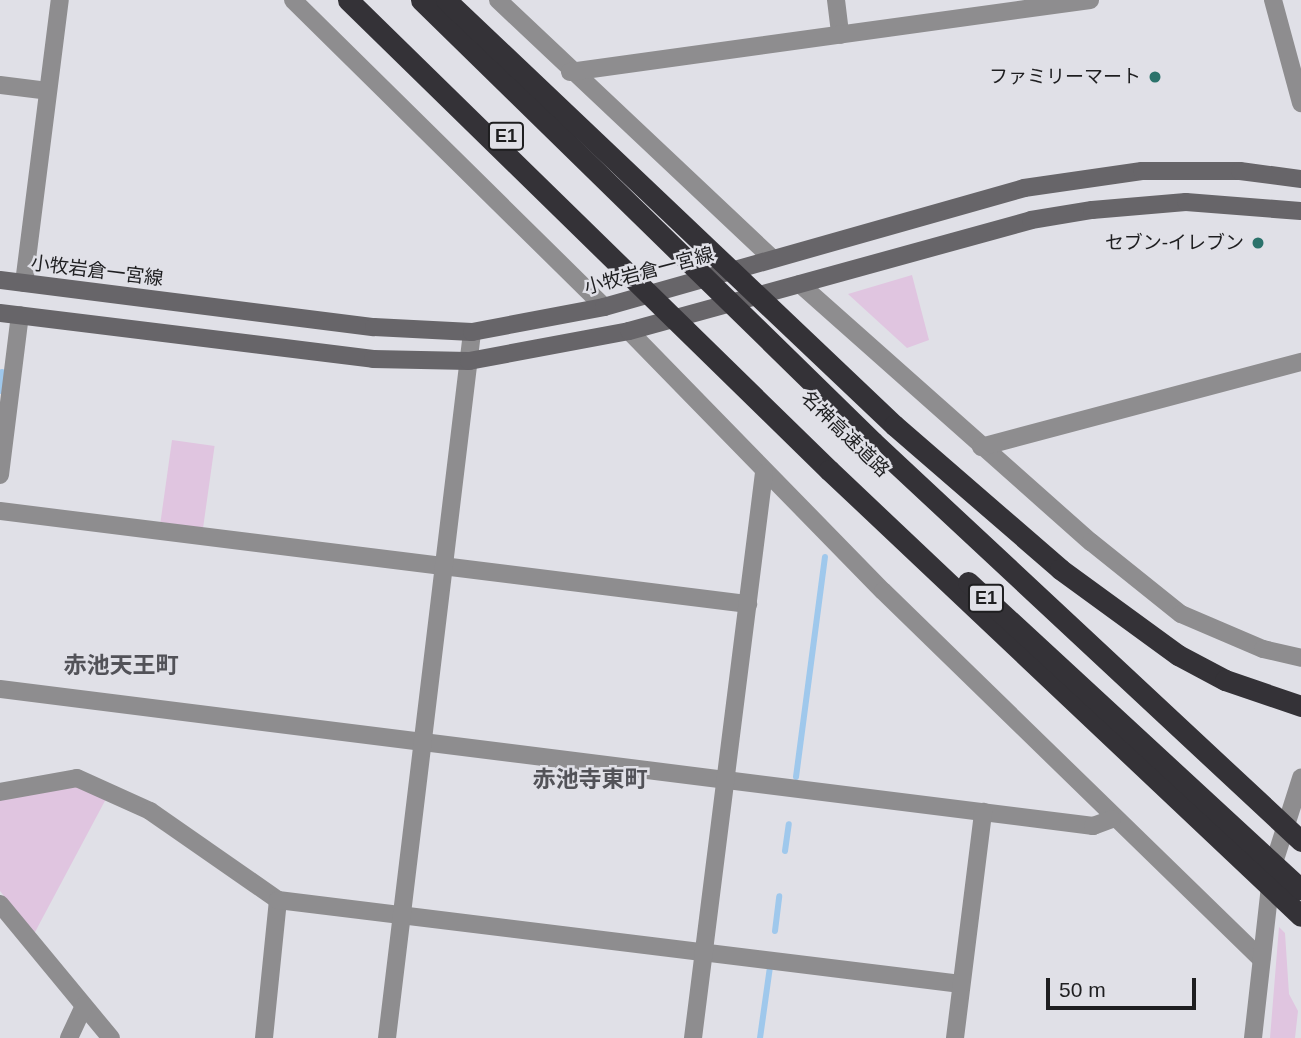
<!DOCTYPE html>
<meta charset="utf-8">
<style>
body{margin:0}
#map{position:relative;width:1301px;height:1038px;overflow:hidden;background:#e0e0e7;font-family:Helvetica,"Noto Sans JP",sans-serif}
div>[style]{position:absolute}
.green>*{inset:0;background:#e0c5e0;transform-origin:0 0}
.stream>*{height:6px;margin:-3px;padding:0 3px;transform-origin:3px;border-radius:3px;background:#9fc8ec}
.minor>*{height:18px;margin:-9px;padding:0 9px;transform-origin:9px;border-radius:9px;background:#8e8d8f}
.tertiary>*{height:18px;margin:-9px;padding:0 9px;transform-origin:9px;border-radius:9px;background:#8e8d8f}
.secondary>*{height:18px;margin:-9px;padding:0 9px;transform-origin:9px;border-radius:9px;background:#676569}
.motorway>*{height:21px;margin:-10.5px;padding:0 10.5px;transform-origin:10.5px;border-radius:10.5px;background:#343237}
.dots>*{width:19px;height:19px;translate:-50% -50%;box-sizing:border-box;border:4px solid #e0e0e7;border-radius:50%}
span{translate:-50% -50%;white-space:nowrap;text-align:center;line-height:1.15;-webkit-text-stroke:5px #e0e0e7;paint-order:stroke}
.shield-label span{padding:2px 5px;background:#e0e0e7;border:2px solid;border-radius:5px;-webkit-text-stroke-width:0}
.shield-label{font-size:18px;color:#1e1e20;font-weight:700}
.poi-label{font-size:19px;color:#1e1e20}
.right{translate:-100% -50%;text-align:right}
.street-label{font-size:19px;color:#1e1e20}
.quarter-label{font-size:23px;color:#525258;font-weight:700}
.scale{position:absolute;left:1046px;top:978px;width:150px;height:32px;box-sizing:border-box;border:4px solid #1e1e20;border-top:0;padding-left:9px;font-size:21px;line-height:24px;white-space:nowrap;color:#1e1e20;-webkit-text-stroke:5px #e0e0e7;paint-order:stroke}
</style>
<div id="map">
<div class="green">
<i style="clip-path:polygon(912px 275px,929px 340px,907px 348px,848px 294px)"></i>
<i style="left:172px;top:440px;width:43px;height:83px;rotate:8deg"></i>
<i style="clip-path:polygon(76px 783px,107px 797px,34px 934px,0 891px,0 797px)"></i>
<i style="clip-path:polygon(1279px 927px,1285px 933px,1289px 994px,1298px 1011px,1295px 1038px,1270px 1038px)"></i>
</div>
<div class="stream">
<i style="left:0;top:391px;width:19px;rotate:-84deg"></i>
<i style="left:796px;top:777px;width:222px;rotate:-82.5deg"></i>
<i style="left:785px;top:851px;width:27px;rotate:-82deg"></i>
<i style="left:775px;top:931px;width:35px;rotate:-83deg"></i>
<i style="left:760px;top:1038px;width:72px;rotate:-82deg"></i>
</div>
<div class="minor">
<i style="left:293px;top:0;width:437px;rotate:44.6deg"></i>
<i style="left:498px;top:0;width:376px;rotate:43.3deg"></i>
<i style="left:836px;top:0;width:35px;rotate:83deg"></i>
<i style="left:570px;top:72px;width:525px;rotate:-7.88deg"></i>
<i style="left:0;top:85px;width:48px;rotate:7.1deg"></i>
<i style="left:24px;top:283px;width:285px;rotate:-82.8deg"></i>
<i style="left:800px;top:284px;width:389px;rotate:41.6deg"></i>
<i style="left:1091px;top:542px;width:115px;rotate:38.7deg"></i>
<i style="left:1181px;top:614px;width:89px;rotate:23.1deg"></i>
<i style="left:1263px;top:649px;width:39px;rotate:13deg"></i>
<i style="left:629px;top:331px;width:363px;rotate:45.7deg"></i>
<i style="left:883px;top:591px;width:528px;rotate:44.23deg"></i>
<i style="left:981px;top:447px;width:331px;rotate:-14.9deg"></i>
<i style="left:0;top:475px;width:161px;rotate:-82.9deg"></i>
<i style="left:0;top:511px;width:754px;rotate:7.09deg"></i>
<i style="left:0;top:689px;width:1102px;rotate:7.14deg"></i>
<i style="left:1093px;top:826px;width:20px;rotate:-20deg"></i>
<i style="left:0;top:792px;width:78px;rotate:-10.3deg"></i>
<i style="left:77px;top:778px;width:80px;rotate:24.3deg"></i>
<i style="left:150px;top:811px;width:156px;rotate:34.8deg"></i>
<i style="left:278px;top:900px;width:139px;rotate:95.8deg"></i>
<i style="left:278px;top:900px;width:688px;rotate:7.01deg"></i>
<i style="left:0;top:904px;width:174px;rotate:50.4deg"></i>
<i style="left:69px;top:1038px;width:35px;rotate:-65deg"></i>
<i style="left:693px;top:1038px;width:569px;rotate:-82.84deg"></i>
<i style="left:955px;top:1038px;width:228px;rotate:-82.9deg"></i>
<i style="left:1253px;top:1038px;width:170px;rotate:-83.6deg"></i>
<i style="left:1272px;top:869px;width:96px;rotate:-72.3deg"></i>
</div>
<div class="tertiary">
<i style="left:1273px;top:0;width:107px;rotate:74.8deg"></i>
<i style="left:387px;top:1038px;width:711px;rotate:-83.13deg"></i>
</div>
<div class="secondary">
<i style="left:0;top:280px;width:377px;rotate:7.2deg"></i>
<i style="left:374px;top:327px;width:98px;rotate:2.9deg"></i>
<i style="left:472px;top:332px;width:134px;rotate:-10.7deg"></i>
<i style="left:604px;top:307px;width:437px;rotate:-15.8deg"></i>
<i style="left:1024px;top:188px;width:119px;rotate:-8.2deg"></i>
<i style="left:1142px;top:171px;width:98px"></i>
<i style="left:1240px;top:171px;width:62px;rotate:7.5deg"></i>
<i style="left:0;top:313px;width:376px;rotate:7deg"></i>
<i style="left:373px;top:359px;width:96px;rotate:1.2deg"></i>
<i style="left:469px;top:361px;width:163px;rotate:-10.6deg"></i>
<i style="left:629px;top:331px;width:417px;rotate:-15.4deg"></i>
<i style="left:1031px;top:220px;width:62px;rotate:-9.3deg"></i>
<i style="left:1092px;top:210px;width:94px;rotate:-4.9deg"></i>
<i style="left:1186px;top:202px;width:115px;rotate:4.5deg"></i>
</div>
<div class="motorway">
<i style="left:348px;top:0;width:673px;rotate:44.34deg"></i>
<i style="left:829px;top:470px;width:649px;rotate:43.38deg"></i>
<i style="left:421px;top:0;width:632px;rotate:44.36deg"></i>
<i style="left:873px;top:442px;width:585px;rotate:42.99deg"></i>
<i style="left:446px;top:0;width:618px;rotate:43.49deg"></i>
<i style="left:894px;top:425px;width:220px;rotate:40.9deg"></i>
<i style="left:1060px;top:569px;width:146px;rotate:36.1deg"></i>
<i style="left:1178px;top:655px;width:53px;rotate:28deg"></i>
<i style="left:1225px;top:680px;width:80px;rotate:18.9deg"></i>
<i style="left:968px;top:582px;width:453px;rotate:42.7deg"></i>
</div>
<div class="dots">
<i style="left:1155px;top:77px;background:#2b726b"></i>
<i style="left:1258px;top:243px;background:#2b726b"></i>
</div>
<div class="shield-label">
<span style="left:506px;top:136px">E1</span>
<span style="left:986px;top:598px">E1</span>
</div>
<div class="poi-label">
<span class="right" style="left:1141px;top:77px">ファミリーマート</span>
<span class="right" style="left:1244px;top:243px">セブン-イレブン</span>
</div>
<div class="street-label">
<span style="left:97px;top:271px;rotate:7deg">小牧岩倉一宮線</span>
<span style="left:649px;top:271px;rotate:-15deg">小牧岩倉一宮線</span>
<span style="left:845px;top:434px;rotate:44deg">名神高速道路</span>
</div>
<div class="quarter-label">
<span style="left:121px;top:665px">赤池天王町</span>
<span style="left:590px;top:779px">赤池寺東町</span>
</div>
<div class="scale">50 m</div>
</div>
